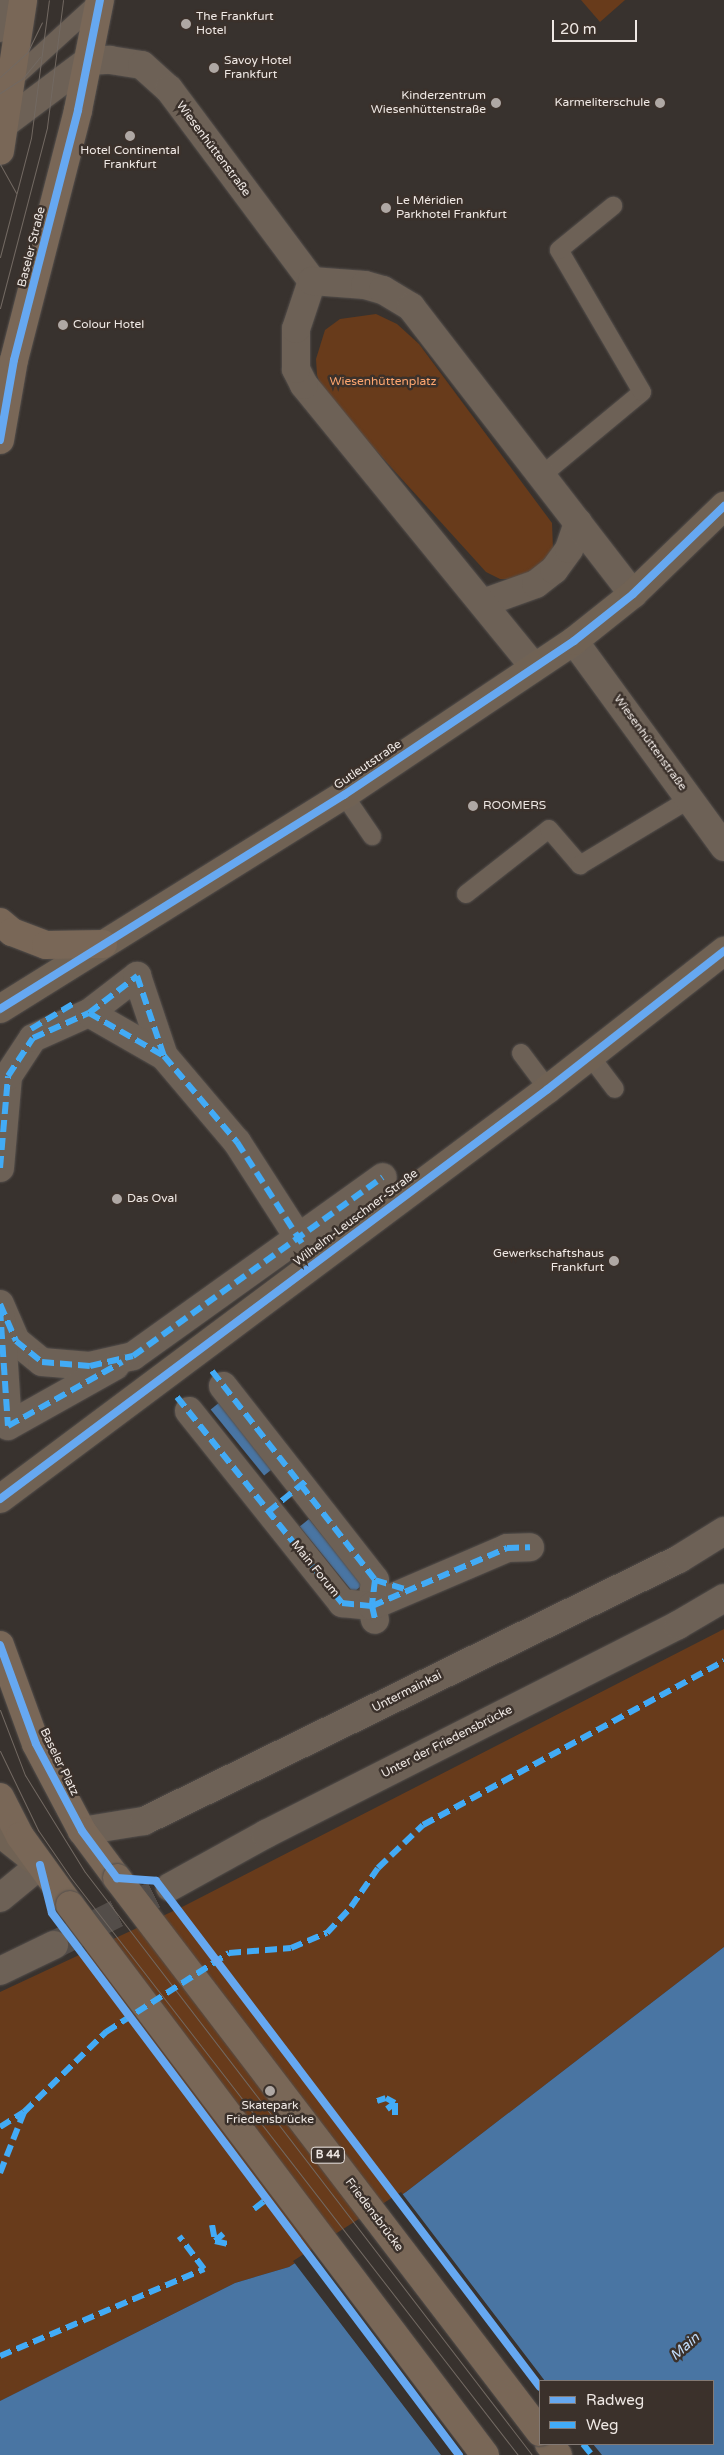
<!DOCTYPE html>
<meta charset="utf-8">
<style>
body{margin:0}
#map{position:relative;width:724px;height:2455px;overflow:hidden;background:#38322e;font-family:"Varela Round",sans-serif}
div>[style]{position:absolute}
.green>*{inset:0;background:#683b1b}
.water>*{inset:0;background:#4975a3;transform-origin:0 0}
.pier>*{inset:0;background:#38322e}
.street-tunnel>*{height:28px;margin-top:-14px;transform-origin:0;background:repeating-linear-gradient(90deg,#534d49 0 28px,transparent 0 42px)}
.roads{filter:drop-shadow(0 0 1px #544f4c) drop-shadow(0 0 1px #544f4c)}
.lane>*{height:18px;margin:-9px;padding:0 9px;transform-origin:9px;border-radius:9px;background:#6d6156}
.street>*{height:28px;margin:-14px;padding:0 14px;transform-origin:14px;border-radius:14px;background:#6d6156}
.secondary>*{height:28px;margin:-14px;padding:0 14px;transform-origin:14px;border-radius:14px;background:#706254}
.primary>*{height:28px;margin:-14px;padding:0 14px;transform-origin:14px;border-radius:14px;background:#796757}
.tram>*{height:1px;margin:-0.5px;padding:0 0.5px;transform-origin:0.5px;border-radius:0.5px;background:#726962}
.bridges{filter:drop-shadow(0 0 1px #544f4c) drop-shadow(0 0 1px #544f4c)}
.primary-bridge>*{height:28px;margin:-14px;padding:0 14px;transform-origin:14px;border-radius:14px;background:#796757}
.quiet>*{height:6px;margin-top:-3px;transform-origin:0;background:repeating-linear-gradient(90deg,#42abf6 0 12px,transparent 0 18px)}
.cycleway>*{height:8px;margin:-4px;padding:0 4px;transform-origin:4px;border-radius:4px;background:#66a8f1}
.dots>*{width:14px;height:14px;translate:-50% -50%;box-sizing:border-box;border:2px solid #3b312b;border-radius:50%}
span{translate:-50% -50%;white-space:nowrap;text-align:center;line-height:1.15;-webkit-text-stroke:5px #3b312b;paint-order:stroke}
.shield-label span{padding:1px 4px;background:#3b312b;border:1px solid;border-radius:4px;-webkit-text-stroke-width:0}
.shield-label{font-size:11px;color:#efe8e4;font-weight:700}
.poi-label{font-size:12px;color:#efe8e4}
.left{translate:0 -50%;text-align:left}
.right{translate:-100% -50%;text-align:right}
.street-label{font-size:12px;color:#efe8e4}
.park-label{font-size:12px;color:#fea66f}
.water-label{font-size:14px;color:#c2ddfb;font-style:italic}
.legend{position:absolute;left:539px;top:2380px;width:175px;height:65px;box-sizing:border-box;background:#3b312b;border:1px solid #837a75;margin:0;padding:6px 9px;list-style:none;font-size:15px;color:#efe8e4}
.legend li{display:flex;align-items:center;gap:10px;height:25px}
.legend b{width:25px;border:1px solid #837a75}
.scale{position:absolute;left:552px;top:20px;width:85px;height:22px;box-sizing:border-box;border:2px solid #efe8e4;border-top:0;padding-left:6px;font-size:15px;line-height:18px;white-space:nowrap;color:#efe8e4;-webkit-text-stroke:4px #3b312b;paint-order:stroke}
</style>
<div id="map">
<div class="green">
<i style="clip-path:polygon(581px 0,625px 0,600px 22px)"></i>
<i style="clip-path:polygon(376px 314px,397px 324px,419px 344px,552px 523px,553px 549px,536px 569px,512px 579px,500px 579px,486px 572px,323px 392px,317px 375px,316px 359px,325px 330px,340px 319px)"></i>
<i style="clip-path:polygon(724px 1629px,724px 1947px,406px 2192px,289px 2267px,235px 2283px,0 2401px,0 1992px,184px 1906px)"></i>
</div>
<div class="water">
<i style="left:220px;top:1402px;width:85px;height:12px;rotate:51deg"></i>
<i style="left:309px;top:1519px;width:85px;height:12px;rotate:51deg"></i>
<i style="clip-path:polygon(evenodd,724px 1947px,724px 2455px,0 2455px,0 2401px,235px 2283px,289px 2267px,406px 2192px,724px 1947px,540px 2381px,713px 2381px,713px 2444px,540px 2444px,540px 2381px)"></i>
</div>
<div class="pier">
<i style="clip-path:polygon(401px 2192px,545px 2381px,540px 2381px,540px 2444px,593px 2444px,602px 2455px,441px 2455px,293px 2261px)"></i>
</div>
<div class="street-tunnel">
<i style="left:54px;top:1945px;width:130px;rotate:-26.6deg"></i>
</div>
<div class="roads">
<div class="lane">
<i style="left:9px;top:83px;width:123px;rotate:-42.4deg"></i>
<i style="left:541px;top:476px;width:131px;rotate:-39.7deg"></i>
<i style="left:642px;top:392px;width:164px;rotate:-120.3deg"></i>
<i style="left:559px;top:250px;width:70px;rotate:-39.2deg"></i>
<i style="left:344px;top:795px;width:50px;rotate:55.7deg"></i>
<i style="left:466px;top:894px;width:105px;rotate:-38.1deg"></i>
<i style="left:549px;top:829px;width:48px;rotate:49.3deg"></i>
<i style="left:580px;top:865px;width:128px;rotate:-31deg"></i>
<i style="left:521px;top:1053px;width:45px;rotate:53.1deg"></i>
<i style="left:590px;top:1056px;width:41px;rotate:52.9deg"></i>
</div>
<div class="street">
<i style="left:0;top:28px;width:28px;rotate:-84deg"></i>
<i style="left:0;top:127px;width:110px;rotate:-36.9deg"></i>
<i style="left:88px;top:61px;width:22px;rotate:-3deg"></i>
<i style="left:110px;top:60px;width:32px;rotate:9deg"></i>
<i style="left:142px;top:65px;width:36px;rotate:42deg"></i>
<i style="left:169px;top:89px;width:239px;rotate:53.3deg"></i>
<i style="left:483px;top:603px;width:56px;rotate:-19.7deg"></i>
<i style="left:536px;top:584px;width:23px;rotate:-38deg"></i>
<i style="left:554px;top:570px;width:26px;rotate:-54deg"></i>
<i style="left:569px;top:549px;width:28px;rotate:-71deg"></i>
<i style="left:574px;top:641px;width:255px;rotate:53.9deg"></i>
<i style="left:534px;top:667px;width:364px;rotate:-129.2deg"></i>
<i style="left:304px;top:385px;width:18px;rotate:-117deg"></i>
<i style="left:296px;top:369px;width:40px;rotate:-90deg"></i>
<i style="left:296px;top:329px;width:51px;rotate:-71.6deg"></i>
<i style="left:312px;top:281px;width:53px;rotate:4.3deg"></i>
<i style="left:365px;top:285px;width:19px;rotate:16deg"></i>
<i style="left:383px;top:290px;width:33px;rotate:31deg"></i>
<i style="left:411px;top:307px;width:363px;rotate:52.3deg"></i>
<i style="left:89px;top:1013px;width:61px;rotate:-37.6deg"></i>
<i style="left:137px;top:976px;width:84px;rotate:71.4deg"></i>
<i style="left:0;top:1168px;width:92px;rotate:-85deg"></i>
<i style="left:8px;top:1076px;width:45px;rotate:-56.7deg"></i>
<i style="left:33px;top:1038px;width:61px;rotate:-24.1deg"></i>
<i style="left:89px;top:1013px;width:86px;rotate:29.8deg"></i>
<i style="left:164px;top:1056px;width:113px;rotate:49.7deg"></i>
<i style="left:237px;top:1142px;width:126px;rotate:57.3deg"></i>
<i style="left:0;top:1304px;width:40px;rotate:66.6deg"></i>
<i style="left:16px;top:1341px;width:33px;rotate:39deg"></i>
<i style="left:42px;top:1362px;width:48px;rotate:4.8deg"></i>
<i style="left:90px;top:1366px;width:44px;rotate:-13.1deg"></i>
<i style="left:133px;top:1356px;width:307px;rotate:-35.6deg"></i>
<i style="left:1px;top:1318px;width:108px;rotate:86.3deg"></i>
<i style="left:8px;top:1426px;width:123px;rotate:-29.3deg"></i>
<i style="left:223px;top:1386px;width:246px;rotate:51.9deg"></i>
<i style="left:375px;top:1580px;width:26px;rotate:97deg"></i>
<i style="left:372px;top:1606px;width:14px;rotate:78deg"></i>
<i style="left:189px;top:1411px;width:246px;rotate:51.4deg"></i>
<i style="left:342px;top:1603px;width:30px;rotate:6deg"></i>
<i style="left:372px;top:1606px;width:147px;rotate:-23.2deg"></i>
<i style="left:507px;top:1548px;width:23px;rotate:-2deg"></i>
<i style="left:82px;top:1831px;width:63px;rotate:-9.2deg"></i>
<i style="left:144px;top:1821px;width:596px;rotate:-26.09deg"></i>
<i style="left:679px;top:1559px;width:53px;rotate:-31.9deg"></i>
<i style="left:170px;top:1887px;width:110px;rotate:-28.9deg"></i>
<i style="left:266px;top:1834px;width:462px;rotate:-26.9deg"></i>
<i style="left:678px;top:1625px;width:53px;rotate:-30.4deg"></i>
<i style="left:0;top:1898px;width:52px;rotate:-39.5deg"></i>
<i style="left:0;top:1971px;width:60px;rotate:-25.7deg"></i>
</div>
<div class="secondary">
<i style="left:0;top:1009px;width:405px;rotate:-31.9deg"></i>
<i style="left:344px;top:795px;width:277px;rotate:-33.8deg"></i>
<i style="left:574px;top:641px;width:75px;rotate:-38.5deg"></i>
<i style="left:633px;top:594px;width:127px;rotate:-44deg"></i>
<i style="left:0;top:1499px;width:684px;rotate:-36.8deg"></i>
<i style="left:548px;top:1089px;width:224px;rotate:-38.1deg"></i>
<i style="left:0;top:1833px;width:43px;rotate:38.5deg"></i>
</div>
<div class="primary">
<i style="left:0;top:151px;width:153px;rotate:-81.3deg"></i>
<i style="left:0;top:440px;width:81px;rotate:-80.1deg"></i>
<i style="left:14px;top:360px;width:258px;rotate:-75.6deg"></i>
<i style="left:78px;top:110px;width:112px;rotate:-78.7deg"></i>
<i style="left:0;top:922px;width:16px;rotate:40deg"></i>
<i style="left:12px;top:932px;width:36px;rotate:21deg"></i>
<i style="left:46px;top:945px;width:57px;rotate:-1deg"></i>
<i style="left:0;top:1645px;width:105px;rotate:70deg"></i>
<i style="left:36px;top:1744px;width:98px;rotate:62.1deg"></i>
<i style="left:82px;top:1831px;width:59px;rotate:53.3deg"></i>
<i style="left:0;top:1797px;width:44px;rotate:62.9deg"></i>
<i style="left:20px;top:1836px;width:85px;rotate:54.1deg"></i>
<i style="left:549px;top:2444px;width:14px;rotate:51deg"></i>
</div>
</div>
<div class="tram">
<i style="left:0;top:77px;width:36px;rotate:-42deg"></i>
<i style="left:27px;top:53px;width:34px;rotate:-64deg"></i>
<i style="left:0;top:93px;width:27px;rotate:-33deg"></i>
<i style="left:23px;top:78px;width:27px;rotate:-51deg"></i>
<i style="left:0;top:164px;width:33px;rotate:61deg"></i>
<i style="left:0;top:257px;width:123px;rotate:-75.4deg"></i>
<i style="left:31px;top:138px;width:139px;rotate:-82.6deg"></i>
<i style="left:0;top:308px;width:187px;rotate:-75.4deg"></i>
<i style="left:47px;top:127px;width:128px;rotate:-82.8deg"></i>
<i style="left:0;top:1710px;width:70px;rotate:69deg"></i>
<i style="left:25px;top:1775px;width:114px;rotate:58.3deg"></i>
<i style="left:85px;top:1872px;width:735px;rotate:52.52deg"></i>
<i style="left:0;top:1751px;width:88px;rotate:64.3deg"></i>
<i style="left:38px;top:1830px;width:58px;rotate:55.5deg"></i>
<i style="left:71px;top:1878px;width:730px;rotate:52.24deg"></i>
</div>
<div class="bridges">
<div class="primary-bridge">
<i style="left:117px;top:1878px;width:697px;rotate:52.64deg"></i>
<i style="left:70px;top:1905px;width:689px;rotate:52.96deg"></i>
</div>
</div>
<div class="quiet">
<i style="left:89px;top:1013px;width:61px;rotate:-37.6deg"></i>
<i style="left:137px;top:976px;width:84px;rotate:71.4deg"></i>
<i style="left:31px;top:1029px;width:52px;rotate:-31deg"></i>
<i style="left:0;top:1168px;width:92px;rotate:-85deg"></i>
<i style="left:8px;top:1076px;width:45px;rotate:-56.7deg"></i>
<i style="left:33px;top:1038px;width:61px;rotate:-24.1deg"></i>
<i style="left:89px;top:1013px;width:86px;rotate:29.8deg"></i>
<i style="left:164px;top:1056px;width:113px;rotate:49.7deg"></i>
<i style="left:237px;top:1142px;width:126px;rotate:57.3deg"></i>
<i style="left:0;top:1304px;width:40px;rotate:66.6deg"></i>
<i style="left:16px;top:1341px;width:33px;rotate:39deg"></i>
<i style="left:42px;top:1362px;width:48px;rotate:4.8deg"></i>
<i style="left:90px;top:1366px;width:44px;rotate:-13.1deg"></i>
<i style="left:133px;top:1356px;width:307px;rotate:-35.6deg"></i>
<i style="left:0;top:1309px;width:117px;rotate:86.1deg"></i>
<i style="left:8px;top:1426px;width:131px;rotate:-29.3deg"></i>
<i style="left:212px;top:1371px;width:265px;rotate:52deg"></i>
<i style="left:375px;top:1580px;width:26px;rotate:97deg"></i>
<i style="left:372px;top:1606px;width:17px;rotate:77deg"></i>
<i style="left:177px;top:1397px;width:264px;rotate:51.3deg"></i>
<i style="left:342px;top:1603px;width:30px;rotate:6deg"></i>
<i style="left:372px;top:1606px;width:147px;rotate:-23.2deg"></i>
<i style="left:507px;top:1548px;width:23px;rotate:-2deg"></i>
<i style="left:268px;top:1512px;width:49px;rotate:-39.2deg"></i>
<i style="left:375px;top:1580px;width:34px;rotate:17deg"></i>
<i style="left:377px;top:2101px;width:9px;rotate:-18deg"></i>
<i style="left:386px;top:2098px;width:10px;rotate:29deg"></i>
<i style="left:395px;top:2103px;width:10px;rotate:143deg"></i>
<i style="left:395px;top:2103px;width:17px;rotate:90deg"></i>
<i style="left:0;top:2127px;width:28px;rotate:-32deg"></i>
<i style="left:24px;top:2112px;width:115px;rotate:-44.3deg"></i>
<i style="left:106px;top:2032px;width:146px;rotate:-32.7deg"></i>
<i style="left:229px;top:1953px;width:62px;rotate:-4.6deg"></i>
<i style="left:291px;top:1948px;width:39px;rotate:-23deg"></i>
<i style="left:327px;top:1933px;width:35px;rotate:-47deg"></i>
<i style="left:351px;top:1907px;width:47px;rotate:-55.3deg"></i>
<i style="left:378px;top:1868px;width:62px;rotate:-43.7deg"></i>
<i style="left:423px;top:1825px;width:343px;rotate:-28.6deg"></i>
<i style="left:0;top:2173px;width:66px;rotate:-68.5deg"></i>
<i style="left:254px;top:2209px;width:16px;rotate:-38deg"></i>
<i style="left:212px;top:2225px;width:16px;rotate:79deg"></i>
<i style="left:215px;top:2241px;width:11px;rotate:-41deg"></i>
<i style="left:215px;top:2241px;width:17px;rotate:13deg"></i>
<i style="left:0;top:2356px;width:222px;rotate:-23.1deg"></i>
<i style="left:204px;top:2269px;width:41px;rotate:-127.1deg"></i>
<i style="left:583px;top:2444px;width:14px;rotate:51deg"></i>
</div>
<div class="cycleway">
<i style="left:0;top:440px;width:81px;rotate:-80.1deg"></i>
<i style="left:14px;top:360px;width:258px;rotate:-75.6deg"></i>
<i style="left:78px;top:110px;width:112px;rotate:-78.7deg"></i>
<i style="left:0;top:1009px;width:405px;rotate:-31.9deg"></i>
<i style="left:344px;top:795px;width:277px;rotate:-33.8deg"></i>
<i style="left:574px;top:641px;width:75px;rotate:-38.5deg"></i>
<i style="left:633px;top:594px;width:127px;rotate:-44deg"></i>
<i style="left:0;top:1499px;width:684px;rotate:-36.8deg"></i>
<i style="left:548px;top:1089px;width:224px;rotate:-38.1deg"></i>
<i style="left:0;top:1645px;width:105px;rotate:70deg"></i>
<i style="left:36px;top:1744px;width:98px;rotate:62.1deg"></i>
<i style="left:82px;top:1831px;width:59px;rotate:53.3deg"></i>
<i style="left:117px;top:1878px;width:39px;rotate:4deg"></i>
<i style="left:156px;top:1881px;width:635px;rotate:52.81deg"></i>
<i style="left:40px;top:1865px;width:49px;rotate:76deg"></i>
<i style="left:52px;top:1913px;width:678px;rotate:53.1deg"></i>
</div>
<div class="dots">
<i style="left:186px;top:24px;background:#afa8a4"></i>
<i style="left:214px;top:68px;background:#afa8a4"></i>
<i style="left:496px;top:103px;background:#afa8a4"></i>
<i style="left:660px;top:103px;background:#afa8a4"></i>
<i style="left:130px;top:136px;background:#afa8a4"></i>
<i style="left:386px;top:208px;background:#afa8a4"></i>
<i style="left:63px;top:325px;background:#afa8a4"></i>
<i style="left:473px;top:806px;background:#afa8a4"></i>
<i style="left:117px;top:1199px;background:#afa8a4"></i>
<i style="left:614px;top:1261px;background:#afa8a4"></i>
<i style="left:270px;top:2091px;background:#afa8a4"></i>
</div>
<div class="shield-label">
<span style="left:328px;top:2155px">B 44</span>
</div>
<div class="poi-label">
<span class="left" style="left:196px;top:24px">The Frankfurt<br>Hotel</span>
<span class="left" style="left:224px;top:68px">Savoy Hotel<br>Frankfurt</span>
<span class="right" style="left:486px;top:103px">Kinderzentrum<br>Wiesenhüttenstraße</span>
<span class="right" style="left:650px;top:103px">Karmeliterschule</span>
<span style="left:130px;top:158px">Hotel Continental<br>Frankfurt</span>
<span class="left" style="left:396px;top:208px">Le Méridien<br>Parkhotel Frankfurt</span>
<span class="left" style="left:73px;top:325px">Colour Hotel</span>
<span class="left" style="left:483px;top:806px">ROOMERS</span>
<span class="left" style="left:127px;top:1199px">Das Oval</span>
<span class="right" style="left:604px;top:1261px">Gewerkschaftshaus<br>Frankfurt</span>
<span style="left:270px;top:2113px">Skatepark<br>Friedensbrücke</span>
</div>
<div class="street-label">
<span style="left:213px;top:149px;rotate:53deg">Wiesenhüttenstraße</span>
<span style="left:32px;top:247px;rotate:-76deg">Baseler Straße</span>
<span style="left:650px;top:743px;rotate:54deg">Wiesenhüttenstraße</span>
<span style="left:368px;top:765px;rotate:-34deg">Gutleutstraße</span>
<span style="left:356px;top:1218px;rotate:-37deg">Wilhelm-Leuschner-Straße</span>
<span style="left:315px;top:1569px;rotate:51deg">Main Forum</span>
<span style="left:407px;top:1692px;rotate:-27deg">Untermainkai</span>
<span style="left:447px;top:1742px;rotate:-27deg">Unter der Friedensbrücke</span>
<span style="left:59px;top:1762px;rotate:64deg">Baseler Platz</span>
<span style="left:374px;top:2215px;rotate:53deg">Friedensbrücke</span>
</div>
<div class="park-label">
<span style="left:383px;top:382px">Wiesenhüttenplatz</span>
</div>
<div class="water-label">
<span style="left:685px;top:2347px;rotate:-41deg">Main</span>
</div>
<ul class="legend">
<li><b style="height:6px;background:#66a8f1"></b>Radweg</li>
<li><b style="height:6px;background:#42abf6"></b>Weg</li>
</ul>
<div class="scale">20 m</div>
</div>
